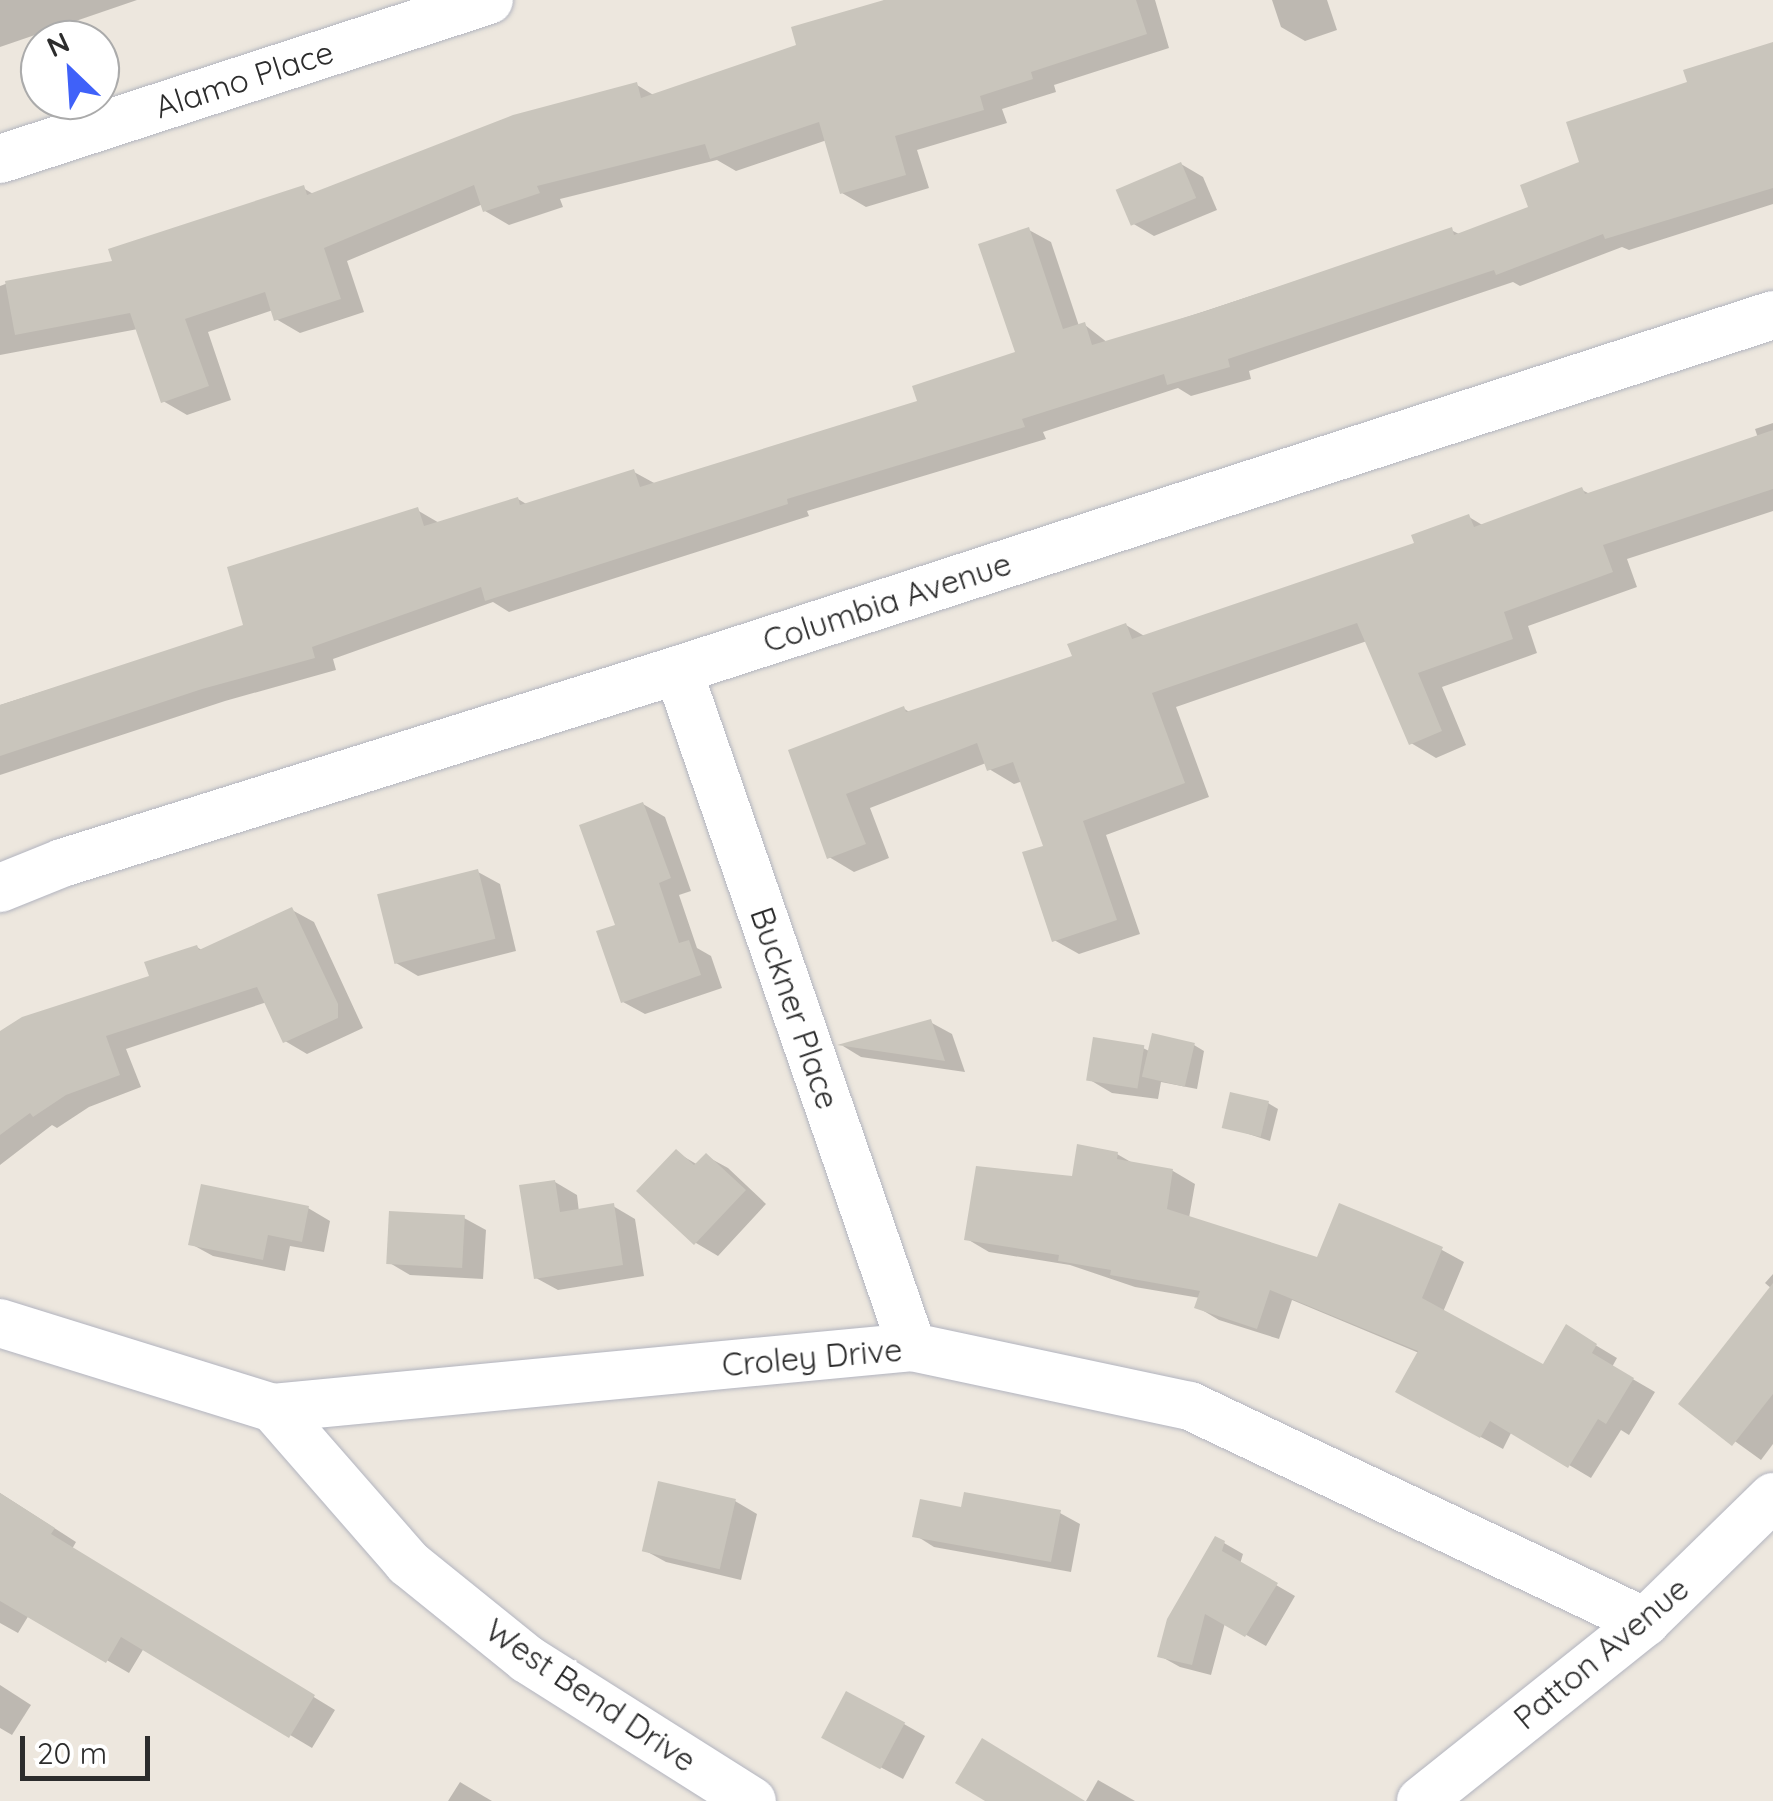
<!DOCTYPE html>
<style>
body{margin:0}
#map{position:relative;width:1773px;height:1801px;overflow:hidden;background:#ede7de;font-family:Quicksand,sans-serif}
div>[style]{position:absolute}
.shadow>*{inset:0;background:#0003}
.building>*{inset:0;background:#c9c5bc;transform-origin:0 0}
.roads{filter:drop-shadow(0 0 2px #b2b4bf) drop-shadow(0 0 2px #b2b4bf)}
.street>*{height:48px;margin:-24px;padding:0 24px;transform-origin:24px;border-radius:24px;background:#fff}
span{translate:-50% -50%;white-space:nowrap;text-align:center;line-height:1.15;-webkit-text-stroke:8px #fff;paint-order:stroke}
.street-label{font-size:32px;color:#2c2c2c}
.north{position:absolute;left:20px;top:20px;width:100px;height:100px;box-sizing:border-box;background:#fff;border:2px solid #ababab;border-radius:50%;rotate:335deg;font-size:28px;font-weight:700;line-height:40px;text-align:center;color:#2c2c2c}
.north::after{content:'';display:block;margin:auto;width:35px;height:45px;background:#3f61f9;clip-path:polygon(50% 0,100% 100%,50% 72%,0 100%)}
.scale{position:absolute;left:20px;top:1736px;width:130px;height:45px;box-sizing:border-box;border:5px solid #2c2c2c;border-top:0;padding-left:12px;font-size:30px;line-height:35px;white-space:nowrap;color:#2c2c2c;-webkit-text-stroke:8px #fff;paint-order:stroke}
</style>
<div id="map">
<div class="shadow">
<i style="clip-path:polygon(0 0,137px 0,0 47px)"></i>
<i style="clip-path:polygon(885px 0,1155px 0,1169px 48px,1054px 85px,1056px 92px,1002px 109px,1007px 123px,917px 150px,929px 188px,866px 207px,842px 193px,827px 140px,736px 171px,717px 160px,560px 199px,563px 207px,509px 225px,485px 211px,483px 204px,347px 261px,364px 312px,300px 333px,276px 319px,273px 310px,208px 332px,231px 400px,187px 415px,163px 401px,138px 329px,0 355px,0 286px,8px 283px,115px 263px,303px 188px,315px 195px,637px 85px,655px 96px,799px 46px)"></i>
<i style="clip-path:polygon(1272px 0,1327px 0,1337px 30px,1305px 41px,1281px 27px)"></i>
<i style="clip-path:polygon(1773px 45px,1773px 204px,1629px 250px,1622px 247px,1520px 286px,1513px 282px,1249px 371px,1251px 379px,1191px 396px,1178px 388px,1043px 432px,1046px 439px,807px 511px,809px 516px,509px 612px,493px 602px,333px 659px,336px 670px,225px 701px,0 775px,0 705px,246px 627px,417px 510px,441px 524px,518px 499px,528px 505px,634px 472px,656px 484px,920px 403px,1018px 353px,1029px 230px,1051px 242px,1079px 326px,1085px 325px,1108px 343px,1451px 230px,1461px 235px,1531px 208px,1582px 163px,1690px 84px)"></i>
<i style="clip-path:polygon(1181px 164px,1203px 177px,1217px 210px,1154px 236px,1132px 223px)"></i>
<i style="clip-path:polygon(1773px 423px,1773px 511px,1627px 559px,1637px 587px,1528px 626px,1537px 653px,1442px 687px,1466px 745px,1436px 758px,1411px 743px,1367px 641px,1176px 707px,1209px 797px,1106px 835px,1140px 934px,1079px 954px,1054px 940px,1046px 847px,1023px 781px,1014px 784px,989px 769px,986px 763px,870px 808px,889px 858px,854px 872px,829px 857px,792px 751px,903px 708px,911px 713px,1075px 657px,1126px 625px,1146px 637px,1417px 544px,1469px 517px,1484px 526px,1582px 490px,1592px 495px,1758px 438px,1755px 429px)"></i>
<i style="clip-path:polygon(643px 804px,665px 817px,691px 891px,679px 895px,697px 948px,711px 956px,722px 988px,645px 1014px,623px 1002px,618px 926px)"></i>
<i style="clip-path:polygon(478px 872px,500px 884px,516px 951px,418px 976px,396px 963px)"></i>
<i style="clip-path:polygon(292px 910px,314px 922px,363px 1028px,307px 1054px,285px 1041px,267px 1002px,126px 1049px,141px 1087px,89px 1107px,57px 1128px,52px 1125px,0 1165px,0 1034px,152px 977px,197px 947px,203px 951px)"></i>
<i style="clip-path:polygon(930px 1022px,952px 1034px,965px 1072px,861px 1057px,843px 1046px)"></i>
<i style="clip-path:polygon(1194px 1045px,1204px 1051px,1197px 1089px,1161px 1082px,1158px 1099px,1112px 1093px,1090px 1080px,1143px 1048px,1151px 1052px)"></i>
<i style="clip-path:polygon(1268px 1103px,1278px 1109px,1270px 1141px,1224px 1126px)"></i>
<i style="clip-path:polygon(676px 1152px,698px 1165px,706px 1156px,728px 1168px,766px 1204px,718px 1256px,696px 1243px)"></i>
<i style="clip-path:polygon(1117px 1154px,1136px 1165px,1173px 1171px,1195px 1184px,1189px 1218px,1318px 1260px,1340px 1206px,1442px 1250px,1464px 1262px,1443px 1312px,1544px 1367px,1567px 1328px,1617px 1358px,1612px 1367px,1655px 1392px,1629px 1435px,1621px 1430px,1591px 1478px,1512px 1431px,1503px 1449px,1420px 1404px,1419px 1353px,1292px 1300px,1279px 1339px,1219px 1320px,1197px 1307px,1200px 1298px,1135px 1287px,1070px 1265px,989px 1252px,967px 1239px)"></i>
<i style="clip-path:polygon(555px 1182px,577px 1195px,579px 1212px,613px 1206px,635px 1219px,644px 1276px,558px 1290px,536px 1278px)"></i>
<i style="clip-path:polygon(308px 1208px,330px 1221px,324px 1252px,290px 1246px,285px 1271px,213px 1256px,191px 1244px)"></i>
<i style="clip-path:polygon(464px 1218px,486px 1230px,483px 1279px,410px 1275px,388px 1262px)"></i>
<i style="clip-path:polygon(1773px 1274px,1773px 1444px,1761px 1460px,1682px 1403px,1772px 1289px,1765px 1283px)"></i>
<i style="clip-path:polygon(0 1493px,76px 1542px,72px 1549px,335px 1710px,312px 1748px,144px 1648px,129px 1673px,29px 1615px,18px 1633px,0 1623px)"></i>
<i style="clip-path:polygon(735px 1501px,757px 1514px,741px 1580px,666px 1562px,644px 1550px)"></i>
<i style="clip-path:polygon(963px 1510px,1060px 1513px,1080px 1524px,1071px 1572px,934px 1547px,915px 1535px)"></i>
<i style="clip-path:polygon(1224px 1543px,1243px 1554px,1240px 1564px,1295px 1596px,1266px 1646px,1225px 1623px,1211px 1675px,1180px 1667px,1160px 1656px)"></i>
<i style="clip-path:polygon(0 1685px,31px 1705px,12px 1735px,0 1728px)"></i>
<i style="clip-path:polygon(904px 1724px,925px 1736px,903px 1779px,846px 1749px)"></i>
<i style="clip-path:polygon(1098px 1780px,1135px 1801px,1086px 1801px)"></i>
<i style="clip-path:polygon(460px 1782px,485px 1797px,492px 1801px,448px 1801px)"></i>
</div>
<div class="building">
<i style="clip-path:polygon(884px 0,1136px 0,1147px 34px,1031px 72px,1033px 79px,980px 96px,984px 110px,895px 136px,906px 175px,840px 194px,819px 122px,710px 159px,705px 144px,537px 186px,540px 193px,483px 212px,474px 185px,324px 248px,341px 299px,274px 321px,265px 292px,185px 319px,209px 386px,161px 403px,130px 313px,15px 335px,5px 281px,112px 261px,108px 249px,304px 185px,307px 195px,513px 115px,637px 82px,641px 98px,796px 45px,791px 27px)"></i>
<i style="clip-path:polygon(1773px 42px,1773px 188px,1605px 239px,1603px 234px,1496px 275px,1494px 270px,1228px 359px,1230px 367px,1167px 385px,1164px 374px,1022px 419px,1025px 427px,787px 499px,788px 504px,485px 601px,481px 587px,312px 647px,315px 658px,202px 689px,0 756px,0 705px,243px 625px,227px 567px,418px 507px,424px 526px,518px 497px,520px 505px,634px 469px,640px 487px,917px 401px,912px 386px,1015px 352px,978px 244px,1029px 227px,1063px 329px,1085px 322px,1092px 345px,1206px 311px,1452px 227px,1454px 235px,1528px 207px,1520px 185px,1579px 162px,1566px 122px,1687px 82px,1683px 70px)"></i>
<i style="left:1181px;top:162px;width:39px;height:71px;rotate:67deg"></i>
<i style="clip-path:polygon(1773px 430px,1773px 489px,1603px 545px,1613px 572px,1504px 612px,1513px 639px,1418px 673px,1442px 731px,1409px 745px,1357px 623px,1152px 693px,1185px 783px,1083px 821px,1117px 920px,1052px 942px,1022px 852px,1043px 846px,1013px 762px,987px 771px,977px 743px,846px 794px,866px 844px,827px 859px,788px 750px,904px 706px,906px 712px,1072px 656px,1067px 644px,1126px 623px,1132px 639px,1414px 543px,1411px 535px,1469px 514px,1474px 527px,1582px 487px,1585px 494px)"></i>
<i style="clip-path:polygon(643px 802px,671px 878px,659px 883px,679px 943px,689px 940px,701px 975px,621px 1003px,596px 931px,615px 925px,579px 825px)"></i>
<i style="left:478px;top:869px;width:72px;height:104px;rotate:76deg"></i>
<i style="clip-path:polygon(292px 907px,338px 1004px,338px 1018px,283px 1043px,257px 987px,106px 1036px,120px 1075px,66px 1095px,33px 1117px,30px 1113px,0 1135px,0 1031px,22px 1017px,149px 976px,144px 962px,197px 945px,199px 950px)"></i>
<i style="clip-path:polygon(931px 1019px,945px 1061px,837px 1045px)"></i>
<i style="left:1152px;top:1033px;width:44px;height:45px;rotate:13deg"></i>
<i style="left:1093px;top:1037px;width:52px;height:44px;rotate:9deg"></i>
<i style="left:1230px;top:1092px;width:40px;height:37px;rotate:13deg"></i>
<i style="clip-path:polygon(1077px 1144px,1118px 1152px,1117px 1159px,1173px 1169px,1167px 1209px,1317px 1257px,1339px 1203px,1390px 1224px,1443px 1247px,1422px 1298px,1543px 1364px,1566px 1324px,1597px 1344px,1592px 1353px,1634px 1378px,1606px 1424px,1598px 1419px,1568px 1468px,1490px 1421px,1480px 1438px,1395px 1392px,1418px 1351px,1270px 1290px,1257px 1329px,1194px 1308px,1200px 1291px,1110px 1275px,1111px 1270px,1058px 1261px,1059px 1255px,964px 1240px,976px 1166px,1072px 1176px)"></i>
<i style="clip-path:polygon(676px 1149px,694px 1165px,706px 1153px,746px 1190px,694px 1245px,636px 1191px)"></i>
<i style="clip-path:polygon(555px 1180px,560px 1212px,614px 1203px,623px 1265px,534px 1279px,519px 1185px)"></i>
<i style="clip-path:polygon(201px 1184px,309px 1206px,302px 1242px,268px 1235px,263px 1260px,188px 1245px)"></i>
<i style="left:389px;top:1211px;width:76px;height:53px;rotate:3deg"></i>
<i style="clip-path:polygon(1773px 1283px,1773px 1394px,1732px 1446px,1678px 1404px)"></i>
<i style="left:658px;top:1481px;width:80px;height:72px;rotate:13deg"></i>
<i style="clip-path:polygon(964px 1492px,1061px 1510px,1051px 1562px,912px 1537px,920px 1499px,961px 1507px)"></i>
<i style="clip-path:polygon(0 1493px,55px 1528px,51px 1534px,315px 1695px,289px 1738px,121px 1637px,106px 1663px,0 1601px)"></i>
<i style="clip-path:polygon(1215px 1536px,1225px 1541px,1222px 1551px,1278px 1583px,1245px 1637px,1205px 1614px,1192px 1665px,1157px 1657px,1167px 1619px)"></i>
<i style="left:846px;top:1691px;width:67px;height:53px;rotate:28deg"></i>
<i style="clip-path:polygon(982px 1738px,1085px 1801px,985px 1801px,955px 1783px)"></i>
</div>
<div class="roads">
<div class="street">
<i style="left:0;top:159px;width:514px;rotate:-18.01deg"></i>
<i style="left:678px;top:670px;width:716px;rotate:70.93deg"></i>
<i style="left:0;top:888px;width:67px;rotate:-22deg"></i>
<i style="left:62px;top:863px;width:646px;rotate:-17.4deg"></i>
<i style="left:678px;top:670px;width:1151px;rotate:-17.96deg"></i>
<i style="left:0;top:1323px;width:286px;rotate:17.3deg"></i>
<i style="left:273px;top:1408px;width:642px;rotate:-5.45deg"></i>
<i style="left:912px;top:1347px;width:284px;rotate:12deg"></i>
<i style="left:1190px;top:1406px;width:504px;rotate:25.39deg"></i>
<i style="left:273px;top:1408px;width:206px;rotate:48.9deg"></i>
<i style="left:408px;top:1563px;width:153px;rotate:38.9deg"></i>
<i style="left:527px;top:1659px;width:266px;rotate:32.3deg"></i>
<i style="left:1421px;top:1801px;width:287px;rotate:-38.6deg"></i>
<i style="left:1645px;top:1622px;width:179px;rotate:-44.3deg"></i>
</div>
</div>
<div class="street-label">
<span style="left:244px;top:79px;rotate:-18deg">Alamo Place</span>
<span style="left:887px;top:602px;rotate:-18deg">Columbia Avenue</span>
<span style="left:795px;top:1008px;rotate:71deg">Buckner Place</span>
<span style="left:812px;top:1357px;rotate:-5deg">Croley Drive</span>
<span style="left:1601px;top:1653px;rotate:-40deg">Patton Avenue</span>
<span style="left:591px;top:1695px;rotate:34deg">West Bend Drive</span>
</div>
<div class="north">N</div>
<div class="scale">20 m</div>
</div>
